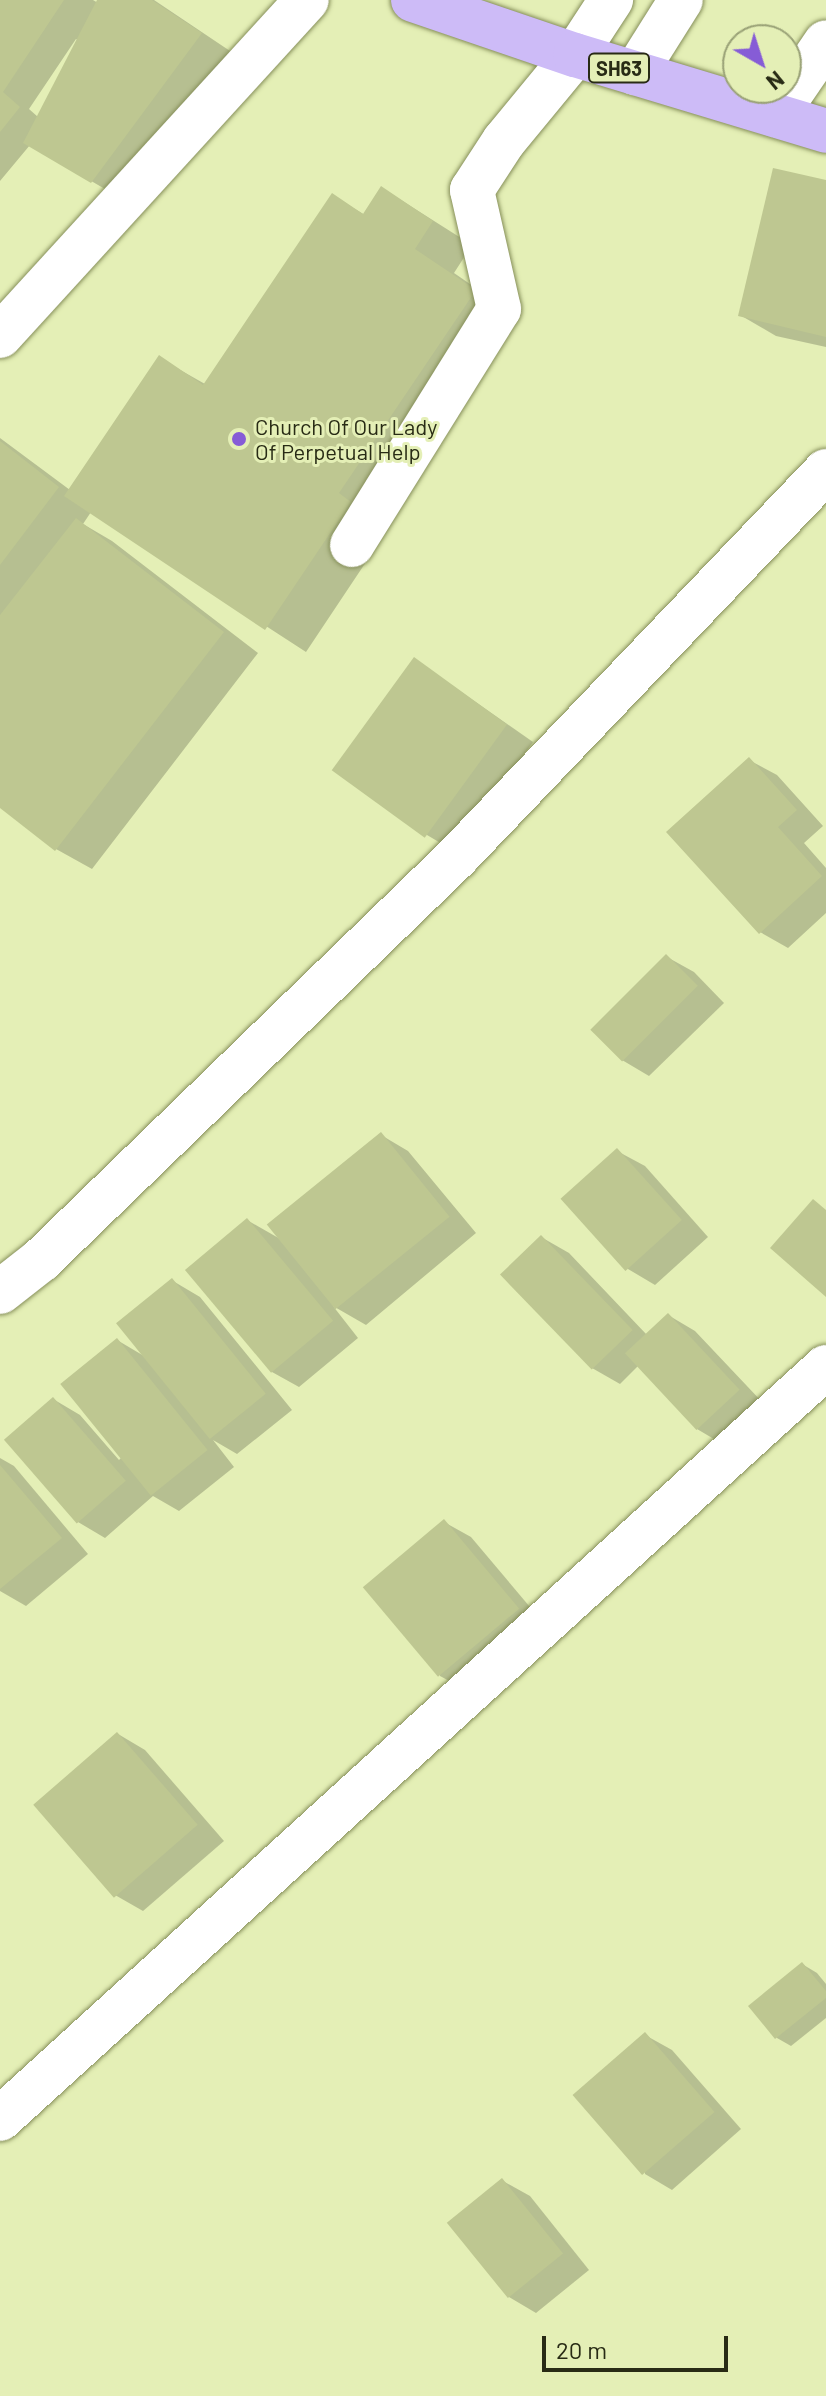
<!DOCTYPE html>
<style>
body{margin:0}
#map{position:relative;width:826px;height:2396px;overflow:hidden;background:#e4efb6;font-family:Barlow,sans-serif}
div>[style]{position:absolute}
.shadow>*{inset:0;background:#0003}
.building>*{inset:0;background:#bec791;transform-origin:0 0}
.roads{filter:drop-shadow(0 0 2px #868f5a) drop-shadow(0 0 2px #868f5a)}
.minor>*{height:44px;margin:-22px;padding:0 22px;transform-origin:22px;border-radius:22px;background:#fff}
.major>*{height:44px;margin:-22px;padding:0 22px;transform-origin:22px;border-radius:22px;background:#cdbbf7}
.dots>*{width:22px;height:22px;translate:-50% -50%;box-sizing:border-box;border:4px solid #e4efb6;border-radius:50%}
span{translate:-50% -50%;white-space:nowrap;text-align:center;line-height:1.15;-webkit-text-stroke:6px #e4efb6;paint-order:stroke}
.shield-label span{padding:2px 6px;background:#e4efb6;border:2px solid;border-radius:6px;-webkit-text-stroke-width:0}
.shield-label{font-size:20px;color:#282b15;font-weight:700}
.poi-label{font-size:22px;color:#282b15}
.left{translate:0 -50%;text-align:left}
.north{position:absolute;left:722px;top:24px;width:80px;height:80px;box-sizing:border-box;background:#e4efb6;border:2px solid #99a176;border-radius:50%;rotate:141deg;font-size:22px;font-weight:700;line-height:32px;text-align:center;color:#282b15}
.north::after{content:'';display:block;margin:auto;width:28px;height:36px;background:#865cd6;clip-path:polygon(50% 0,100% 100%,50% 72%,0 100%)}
.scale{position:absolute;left:542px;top:2336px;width:186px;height:36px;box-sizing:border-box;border:4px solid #282b15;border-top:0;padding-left:10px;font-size:24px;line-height:28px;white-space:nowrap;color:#282b15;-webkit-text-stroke:6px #e4efb6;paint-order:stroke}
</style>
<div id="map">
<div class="shadow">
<i style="clip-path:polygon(evenodd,0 0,93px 0,98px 3px,99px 0,154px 0,236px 55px,127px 202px,30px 145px,0 181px,0 0,76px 39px,78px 40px,38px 117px,29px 109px,76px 39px)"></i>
<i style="clip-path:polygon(826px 182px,826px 347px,776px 336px,740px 315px)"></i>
<i style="clip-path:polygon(382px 188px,472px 245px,454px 273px,515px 315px,378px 518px,390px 526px,306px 652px,91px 512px,83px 524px,112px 541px,258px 653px,92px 869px,56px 849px,0 806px,0 438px,70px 490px,159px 358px,205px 384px,333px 196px,365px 215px)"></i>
<i style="clip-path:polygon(414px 659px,533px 742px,454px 851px,427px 835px)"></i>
<i style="clip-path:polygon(749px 760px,777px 775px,823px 826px,804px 843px,826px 868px,826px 913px,788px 948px,760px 932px)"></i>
<i style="clip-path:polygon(667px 957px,694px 972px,724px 1003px,649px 1076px,622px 1060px)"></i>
<i style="clip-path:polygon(381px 1135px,408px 1151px,476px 1233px,366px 1325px,333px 1306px,358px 1338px,299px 1387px,272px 1372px,247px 1220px,282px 1240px)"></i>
<i style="clip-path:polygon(617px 1151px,645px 1166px,708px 1237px,655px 1285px,628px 1269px)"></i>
<i style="clip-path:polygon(541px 1237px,569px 1253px,647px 1335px,668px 1315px,695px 1331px,766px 1406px,724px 1445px,697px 1429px,638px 1366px,620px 1384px,592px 1368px)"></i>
<i style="clip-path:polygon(173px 1281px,200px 1297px,292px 1410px,237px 1454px,213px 1440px,234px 1467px,179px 1511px,153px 1496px,105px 1538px,78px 1522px,53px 1399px,80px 1415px,119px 1460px,121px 1458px,117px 1340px,144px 1356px)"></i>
<i style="clip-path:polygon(0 1458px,14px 1466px,88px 1554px,26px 1606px,0 1591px)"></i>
<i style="clip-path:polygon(444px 1522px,471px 1537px,546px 1626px,468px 1691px,440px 1676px)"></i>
<i style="clip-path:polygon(118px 1734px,145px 1750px,224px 1841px,143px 1911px,115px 1895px)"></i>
<i style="clip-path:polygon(802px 1964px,817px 1973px,826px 1984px,826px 2018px,791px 2046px,777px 2038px,751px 2006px)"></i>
<i style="clip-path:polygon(645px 2035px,672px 2050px,741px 2129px,672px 2190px,645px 2174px)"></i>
<i style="clip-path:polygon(503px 2181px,530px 2196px,589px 2270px,536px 2313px,509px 2297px)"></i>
</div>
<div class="building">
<i style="clip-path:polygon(0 0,64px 0,3px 92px,20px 107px,0 132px)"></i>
<i style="clip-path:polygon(97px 0,152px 0,202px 33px,91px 183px,23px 143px)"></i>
<i style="clip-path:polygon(773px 168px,826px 180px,826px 337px,738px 316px)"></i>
<i style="clip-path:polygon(381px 186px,433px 221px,415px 249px,476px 290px,339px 493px,351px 502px,265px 630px,64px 496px,159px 355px,203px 385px,332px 193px,363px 214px)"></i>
<i style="clip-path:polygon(0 441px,59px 487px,0 565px)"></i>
<i style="clip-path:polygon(76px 518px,224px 632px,55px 851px,0 808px,0 615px)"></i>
<i style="left:414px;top:657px;width:115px;height:140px;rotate:36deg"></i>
<i style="clip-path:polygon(749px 757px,797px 810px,778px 827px,822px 876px,759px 934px,666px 832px)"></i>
<i style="left:666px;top:954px;width:45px;height:107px;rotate:45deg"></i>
<i style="left:381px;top:1132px;width:109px;height:147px;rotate:51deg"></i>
<i style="left:617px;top:1148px;width:97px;height:76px;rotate:48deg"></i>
<i style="clip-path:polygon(813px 1199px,826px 1210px,826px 1297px,770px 1248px)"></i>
<i style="left:247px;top:1218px;width:134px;height:81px;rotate:50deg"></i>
<i style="left:541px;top:1235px;width:132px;height:57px;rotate:46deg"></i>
<i style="left:172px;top:1278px;width:149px;height:72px;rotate:51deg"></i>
<i style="left:668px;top:1313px;width:105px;height:59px;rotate:47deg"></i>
<i style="left:117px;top:1338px;width:144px;height:73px;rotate:51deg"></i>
<i style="left:53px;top:1397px;width:111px;height:65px;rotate:49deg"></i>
<i style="clip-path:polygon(0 1465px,62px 1538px,0 1589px)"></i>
<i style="left:444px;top:1519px;width:117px;height:106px;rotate:50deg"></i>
<i style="left:117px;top:1732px;width:123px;height:111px;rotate:49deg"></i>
<i style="clip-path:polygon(802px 1962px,826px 1991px,826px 1998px,775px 2039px,748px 2006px)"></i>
<i style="left:645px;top:2032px;width:106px;height:96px;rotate:49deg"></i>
<i style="left:502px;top:2178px;width:97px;height:71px;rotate:51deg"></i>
</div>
<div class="roads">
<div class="minor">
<i style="left:635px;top:73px;width:86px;rotate:-57.8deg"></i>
<i style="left:776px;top:115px;width:88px;rotate:-55.6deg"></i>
<i style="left:0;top:336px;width:455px;rotate:-47.6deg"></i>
<i style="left:352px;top:545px;width:278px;rotate:-58.1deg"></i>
<i style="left:499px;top:309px;width:122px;rotate:-102.8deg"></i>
<i style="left:472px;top:190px;width:59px;rotate:-56.9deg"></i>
<i style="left:504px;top:141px;width:112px;rotate:-50.5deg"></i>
<i style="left:575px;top:55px;width:66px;rotate:-56.8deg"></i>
<i style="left:0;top:1292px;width:52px;rotate:-38deg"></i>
<i style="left:41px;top:1260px;width:579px;rotate:-44.09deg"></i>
<i style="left:457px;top:857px;width:534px;rotate:-46.29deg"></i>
<i style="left:0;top:2119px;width:1117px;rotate:-42.32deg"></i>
</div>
<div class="major">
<i style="left:413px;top:0;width:171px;rotate:18.8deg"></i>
<i style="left:575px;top:55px;width:262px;rotate:16.8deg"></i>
</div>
</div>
<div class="dots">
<i style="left:239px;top:439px;background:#865cd6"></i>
</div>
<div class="shield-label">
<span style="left:619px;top:68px">SH63</span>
</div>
<div class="poi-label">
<span class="left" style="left:255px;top:439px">Church Of Our Lady<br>Of Perpetual Help</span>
</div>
<div class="north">N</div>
<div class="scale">20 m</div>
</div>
